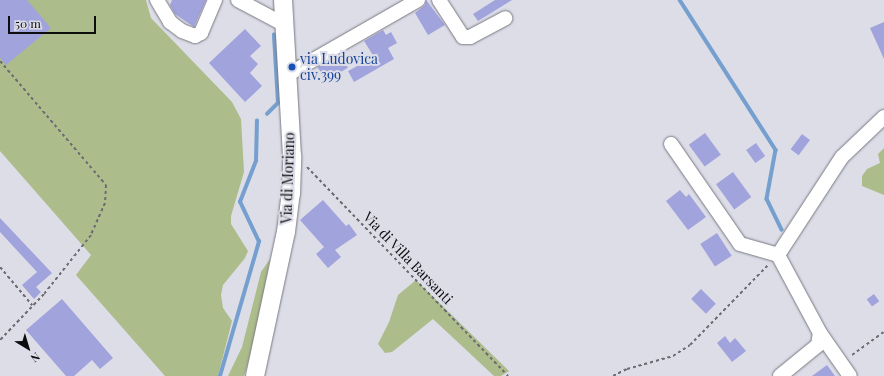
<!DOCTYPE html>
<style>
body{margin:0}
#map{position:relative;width:884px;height:376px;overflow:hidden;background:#dcdde7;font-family:"Playfair Display",serif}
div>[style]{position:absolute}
.green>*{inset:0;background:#adbc8b}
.stream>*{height:3.5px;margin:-1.75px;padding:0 1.75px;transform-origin:1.75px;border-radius:1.75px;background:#759fce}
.building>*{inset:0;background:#a1a3dc;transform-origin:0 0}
.path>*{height:2px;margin-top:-1px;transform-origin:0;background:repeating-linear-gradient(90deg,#6c6c72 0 3px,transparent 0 6px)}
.roads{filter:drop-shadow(0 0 1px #787981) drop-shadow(0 0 1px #787981)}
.minor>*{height:14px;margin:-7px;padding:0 7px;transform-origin:7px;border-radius:7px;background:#fff}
.major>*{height:18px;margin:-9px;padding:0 9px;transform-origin:9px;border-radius:9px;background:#fff}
.dots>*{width:11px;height:11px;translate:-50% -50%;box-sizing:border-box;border:2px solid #dcdde7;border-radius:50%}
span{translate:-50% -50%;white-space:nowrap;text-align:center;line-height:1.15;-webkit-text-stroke:4px #dcdde7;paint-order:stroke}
.transit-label{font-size:14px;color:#164399}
.left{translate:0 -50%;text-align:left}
.street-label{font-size:14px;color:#0d0d10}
.north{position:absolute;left:8px;top:328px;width:40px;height:40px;-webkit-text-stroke:3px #dcdde7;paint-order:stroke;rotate:142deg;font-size:11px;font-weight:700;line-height:16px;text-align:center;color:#0d0d10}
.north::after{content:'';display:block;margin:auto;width:14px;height:18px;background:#0d0d10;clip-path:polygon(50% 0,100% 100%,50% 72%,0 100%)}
.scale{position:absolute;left:8px;top:16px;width:88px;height:18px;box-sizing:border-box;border:2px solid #0d0d10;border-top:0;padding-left:5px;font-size:12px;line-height:14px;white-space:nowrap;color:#0d0d10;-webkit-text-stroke:3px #dcdde7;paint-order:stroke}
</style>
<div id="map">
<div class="green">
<i style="clip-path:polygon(0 0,146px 0,151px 18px,232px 102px,241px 119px,244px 172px,231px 216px,231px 224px,248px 251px,245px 258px,223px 285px,221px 295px,223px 308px,232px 321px,218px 376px,165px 376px,76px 275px,91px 255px,0 151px)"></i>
<i style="clip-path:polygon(884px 148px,884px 195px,862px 186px,862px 176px,867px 169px,880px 163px,878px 154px)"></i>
<i style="clip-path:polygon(270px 259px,254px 344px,244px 376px,228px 376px,242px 347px,261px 272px)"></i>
<i style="clip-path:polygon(416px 280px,509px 371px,501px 376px,494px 376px,433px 319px,392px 352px,385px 353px,378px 344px,389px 322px,398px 295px)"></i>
</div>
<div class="stream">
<i style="left:680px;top:0;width:178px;rotate:57.4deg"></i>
<i style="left:776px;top:150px;width:50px;rotate:100.4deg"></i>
<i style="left:767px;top:199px;width:34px;rotate:64deg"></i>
<i style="left:267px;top:114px;width:16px;rotate:-45deg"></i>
<i style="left:278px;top:103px;width:68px;rotate:-93.4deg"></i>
<i style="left:220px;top:376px;width:140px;rotate:-73.8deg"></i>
<i style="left:259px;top:242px;width:44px;rotate:-115.4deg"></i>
<i style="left:240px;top:202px;width:44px;rotate:-68.7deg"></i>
<i style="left:256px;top:161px;width:40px;rotate:-88.6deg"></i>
</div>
<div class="building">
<i style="clip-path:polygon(0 0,27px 0,51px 28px,6px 65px,0 58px)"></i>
<i style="clip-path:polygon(172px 0,206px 0,194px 27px,175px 14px,170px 5px)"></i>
<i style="clip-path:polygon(426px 0,445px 25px,428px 35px,415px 13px,425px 5px)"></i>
<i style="clip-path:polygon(495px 0,512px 0,478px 21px,473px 14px)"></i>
<i style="clip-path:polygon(884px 22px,884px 59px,870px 28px)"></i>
<i style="clip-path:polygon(245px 29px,261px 46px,250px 56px,258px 64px,250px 73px,262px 86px,245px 102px,209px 63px)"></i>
<i style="clip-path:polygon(383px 30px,386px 35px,391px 32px,397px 43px,388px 48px,394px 59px,354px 82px,348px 71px,374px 57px,364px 41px)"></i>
<i style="left:340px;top:54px;width:16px;height:26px;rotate:60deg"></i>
<i style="left:705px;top:133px;width:27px;height:20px;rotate:54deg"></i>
<i style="left:802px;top:134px;width:10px;height:19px;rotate:37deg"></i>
<i style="left:756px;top:143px;width:16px;height:12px;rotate:55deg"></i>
<i style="left:733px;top:172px;width:31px;height:21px;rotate:54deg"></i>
<i style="clip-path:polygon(680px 190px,686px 197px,689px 194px,706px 217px,688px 230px,666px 201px)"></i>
<i style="clip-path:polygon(323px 200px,346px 226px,349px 224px,357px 235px,335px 250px,341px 257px,328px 268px,316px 254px,324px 247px,300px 220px)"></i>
<i style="clip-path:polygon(0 218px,52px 273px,36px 287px,41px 292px,34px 299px,22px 285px,37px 272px,0 232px)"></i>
<i style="left:717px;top:233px;width:27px;height:20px;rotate:57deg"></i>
<i style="left:701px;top:289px;width:21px;height:14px;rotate:45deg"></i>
<i style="left:874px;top:294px;width:9px;height:9px;rotate:54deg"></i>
<i style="clip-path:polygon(62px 299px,113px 358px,100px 369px,92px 360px,74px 376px,66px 376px,26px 330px)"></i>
<i style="clip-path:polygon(725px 336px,730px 343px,735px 338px,746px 351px,732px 362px,717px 343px)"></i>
<i style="clip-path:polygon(827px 365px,835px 376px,812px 376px)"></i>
</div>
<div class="path">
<i style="left:0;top:61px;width:163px;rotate:49.5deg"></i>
<i style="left:106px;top:185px;width:18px;rotate:93deg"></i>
<i style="left:105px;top:203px;width:35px;rotate:114deg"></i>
<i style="left:91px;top:235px;width:75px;rotate:128.5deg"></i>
<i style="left:44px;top:294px;width:64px;rotate:133.7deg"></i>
<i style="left:307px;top:167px;width:290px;rotate:46.1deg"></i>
<i style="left:0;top:267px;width:50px;rotate:49.9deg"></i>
<i style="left:852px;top:355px;width:39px;rotate:-36deg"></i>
<i style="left:613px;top:376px;width:16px;rotate:-27deg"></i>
<i style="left:627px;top:369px;width:48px;rotate:-15.8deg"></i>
<i style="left:673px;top:356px;width:20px;rotate:-33deg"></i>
<i style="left:690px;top:345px;width:112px;rotate:-45.7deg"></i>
</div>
<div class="roads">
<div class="minor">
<i style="left:157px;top:0;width:26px;rotate:59deg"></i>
<i style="left:170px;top:22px;width:15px;rotate:37deg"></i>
<i style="left:182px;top:31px;width:14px;rotate:21deg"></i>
<i style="left:195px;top:36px;width:7px;rotate:-27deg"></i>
<i style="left:201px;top:33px;width:36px;rotate:-67deg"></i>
<i style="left:238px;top:0;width:53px;rotate:28deg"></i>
<i style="left:439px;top:0;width:44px;rotate:57deg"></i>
<i style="left:463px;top:37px;width:7px"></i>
<i style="left:470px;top:37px;width:40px;rotate:-28deg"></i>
<i style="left:287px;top:75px;width:151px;rotate:-29.8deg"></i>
<i style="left:671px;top:144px;width:121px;rotate:55.4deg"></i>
<i style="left:740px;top:244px;width:40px;rotate:16deg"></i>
<i style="left:778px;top:255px;width:117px;rotate:-56.9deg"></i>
<i style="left:842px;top:157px;width:58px;rotate:-43.6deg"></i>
<i style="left:778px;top:255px;width:89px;rotate:61.7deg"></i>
<i style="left:820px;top:333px;width:52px;rotate:55.1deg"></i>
<i style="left:780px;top:376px;width:49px;rotate:-39.2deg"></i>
<i style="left:818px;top:345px;width:12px;rotate:-81deg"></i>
</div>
<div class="major">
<i style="left:255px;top:376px;width:147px;rotate:-77.9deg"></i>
<i style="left:286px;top:232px;width:38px;rotate:-83deg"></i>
<i style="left:291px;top:194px;width:38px;rotate:-88deg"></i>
<i style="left:292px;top:156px;width:156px;rotate:-93.3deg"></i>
</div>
</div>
<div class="dots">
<i style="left:292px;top:67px;background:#1a4fb4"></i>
</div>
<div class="transit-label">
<span class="left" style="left:300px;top:67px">via Ludovica<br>civ.399</span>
</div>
<div class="street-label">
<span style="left:288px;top:178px;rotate:-88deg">Via di Moriano</span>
<span style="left:408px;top:258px;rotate:46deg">Via di Villa Barsanti</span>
</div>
<div class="north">N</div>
<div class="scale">50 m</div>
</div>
